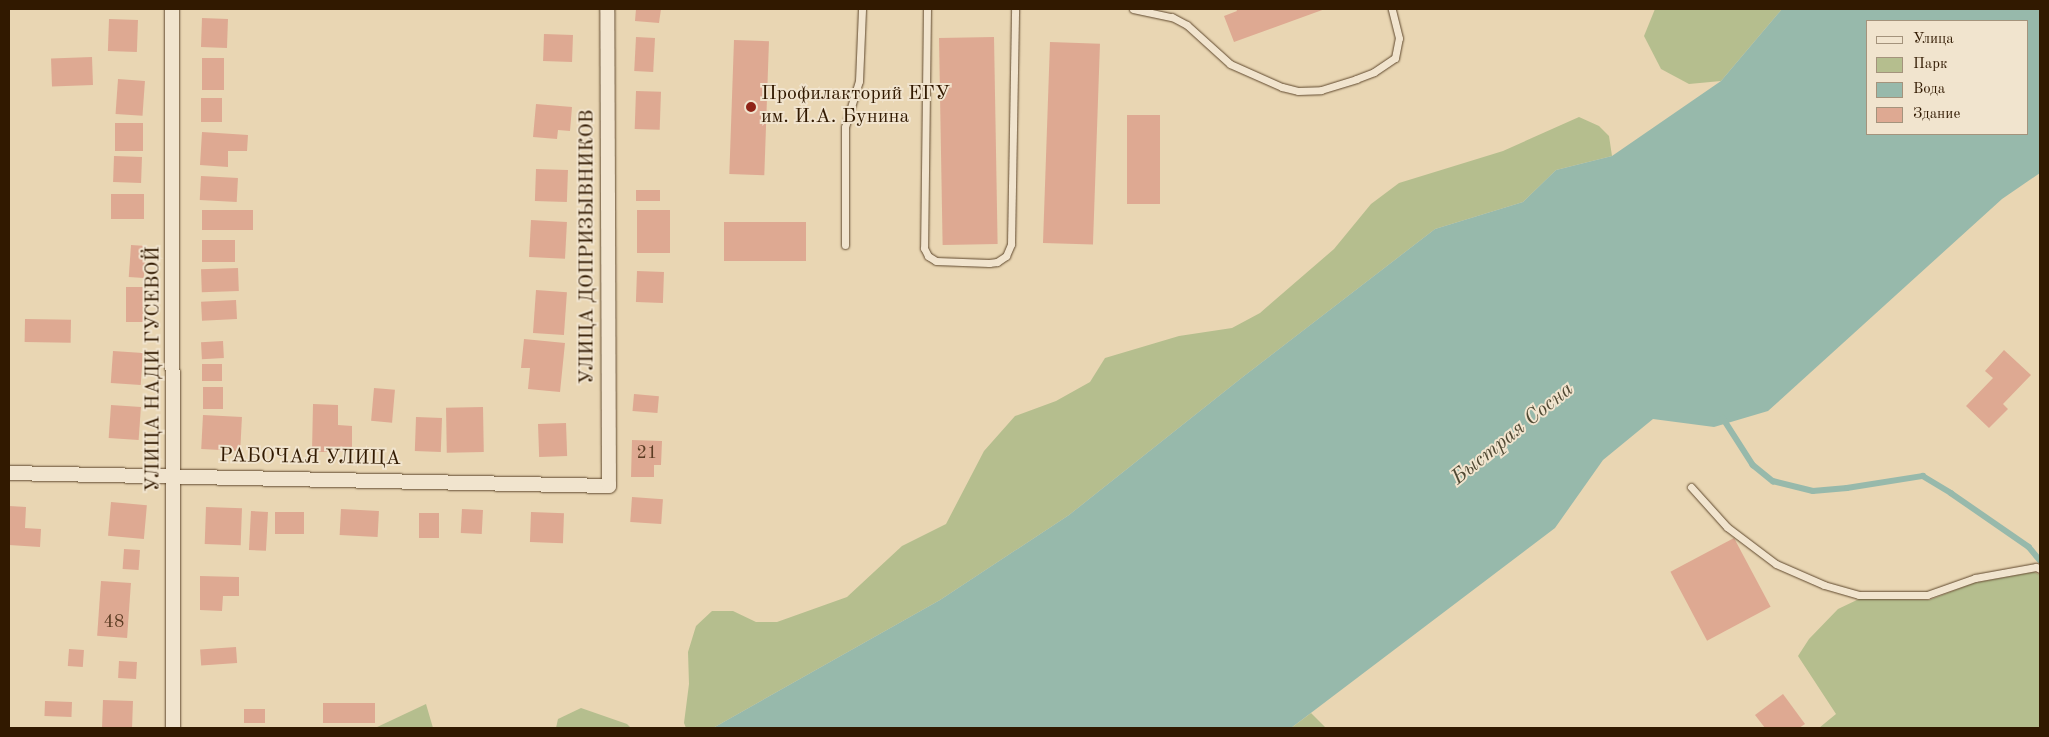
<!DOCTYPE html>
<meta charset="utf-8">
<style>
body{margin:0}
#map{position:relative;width:2049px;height:737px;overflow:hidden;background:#e9d6b3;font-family:"Old Standard TT",serif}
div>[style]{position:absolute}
.green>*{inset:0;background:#b5be8e}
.water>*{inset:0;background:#97b9ab}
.stream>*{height:5.5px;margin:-2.75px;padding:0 2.75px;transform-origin:2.75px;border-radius:2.75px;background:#97b9ab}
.building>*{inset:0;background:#dea992;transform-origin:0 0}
.roads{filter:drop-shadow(0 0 1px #5f482d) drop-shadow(0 0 1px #5f482d)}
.lane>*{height:7px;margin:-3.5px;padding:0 3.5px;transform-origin:3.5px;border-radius:3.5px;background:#f1e4ce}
.street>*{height:14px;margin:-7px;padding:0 7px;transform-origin:7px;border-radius:7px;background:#f1e4ce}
.dots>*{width:14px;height:14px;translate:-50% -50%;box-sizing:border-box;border:2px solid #f1e4ce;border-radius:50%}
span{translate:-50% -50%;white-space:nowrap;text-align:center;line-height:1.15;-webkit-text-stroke:4px #f1e4ce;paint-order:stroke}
.number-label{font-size:18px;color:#5c3d24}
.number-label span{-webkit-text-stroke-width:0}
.poi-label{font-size:20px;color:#311900}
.left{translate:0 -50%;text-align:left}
.street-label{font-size:20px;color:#311900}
.water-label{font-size:21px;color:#504933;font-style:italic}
.frame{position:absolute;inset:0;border:10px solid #311900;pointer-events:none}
.legend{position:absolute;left:1866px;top:20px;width:162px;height:115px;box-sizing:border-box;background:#f1e4ce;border:1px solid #a4937c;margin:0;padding:6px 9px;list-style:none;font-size:15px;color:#311900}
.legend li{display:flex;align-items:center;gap:10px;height:25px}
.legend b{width:25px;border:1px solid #a4937c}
</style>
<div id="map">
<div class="green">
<i style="clip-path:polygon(1655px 9px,1782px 9px,1721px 81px,1689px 84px,1661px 69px,1644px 36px)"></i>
<i style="clip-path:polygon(1579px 117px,1599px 126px,1609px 136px,1612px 156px,1556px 170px,1523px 202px,1435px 229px,1244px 376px,1069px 515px,940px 600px,713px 728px,686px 728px,684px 723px,689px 684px,688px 652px,696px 626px,712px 611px,733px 611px,756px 622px,777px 622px,847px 597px,902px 546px,946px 524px,984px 451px,1015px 416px,1056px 401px,1090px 382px,1105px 358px,1179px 336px,1232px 328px,1260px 313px,1334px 249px,1371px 204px,1399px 183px,1503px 151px)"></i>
<i style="clip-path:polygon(2034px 572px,2040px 575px,2040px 728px,1819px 728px,1836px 714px,1798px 656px,1809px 639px,1838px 609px,1859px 599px,1929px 600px,1974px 583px)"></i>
<i style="clip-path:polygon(426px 704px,433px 728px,375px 728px)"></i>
<i style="clip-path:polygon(581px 708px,627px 724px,631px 728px,556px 728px,558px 719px)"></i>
<i style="clip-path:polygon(1311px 713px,1326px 728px,1291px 728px)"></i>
</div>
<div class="water">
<i style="clip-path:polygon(evenodd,1782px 9px,2040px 9px,2040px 173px,2002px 199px,1768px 411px,1714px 427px,1653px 419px,1603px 460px,1555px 528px,1291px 728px,713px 728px,940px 600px,1069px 515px,1244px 376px,1435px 229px,1523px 202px,1556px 170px,1612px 156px,1721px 81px,1782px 9px,1868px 21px,2028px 21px,2028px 134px,1868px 134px,1868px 21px)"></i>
</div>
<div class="stream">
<i style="left:1723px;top:418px;width:56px;rotate:57.4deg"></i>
<i style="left:1753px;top:465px;width:26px;rotate:39deg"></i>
<i style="left:1773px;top:481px;width:41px;rotate:14deg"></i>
<i style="left:1813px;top:491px;width:34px;rotate:-5deg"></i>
<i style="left:1847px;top:488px;width:77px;rotate:-9deg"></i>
<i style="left:1923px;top:476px;width:33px;rotate:31deg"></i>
<i style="left:1951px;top:493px;width:95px;rotate:34.7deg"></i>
<i style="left:2029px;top:547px;width:17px;rotate:50deg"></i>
</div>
<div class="building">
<i style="clip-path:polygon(636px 9px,661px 9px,659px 23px,635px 21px)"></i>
<i style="clip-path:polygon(1236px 9px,1325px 9px,1234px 42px,1224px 16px,1237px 11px)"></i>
<i style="left:202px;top:18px;width:26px;height:29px;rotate:2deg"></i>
<i style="left:109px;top:19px;width:29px;height:32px;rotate:2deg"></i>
<i style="left:544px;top:34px;width:29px;height:27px;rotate:2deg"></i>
<i style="left:636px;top:37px;width:19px;height:34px;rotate:3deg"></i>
<i style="left:994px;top:37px;width:207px;height:55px;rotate:89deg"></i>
<i style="left:734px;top:40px;width:35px;height:134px;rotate:2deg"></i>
<i style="left:1050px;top:42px;width:50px;height:201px;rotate:2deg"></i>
<i style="left:92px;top:57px;width:28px;height:41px;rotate:88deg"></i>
<i style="left:202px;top:58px;width:22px;height:32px"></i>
<i style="left:118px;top:79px;width:27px;height:35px;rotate:4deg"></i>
<i style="left:636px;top:91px;width:25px;height:38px;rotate:2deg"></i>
<i style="left:201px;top:98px;width:21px;height:24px"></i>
<i style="clip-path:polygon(536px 104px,572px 107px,570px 131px,558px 130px,557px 139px,533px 137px)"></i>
<i style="left:1127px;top:115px;width:33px;height:89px"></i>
<i style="left:115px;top:123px;width:28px;height:28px"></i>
<i style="clip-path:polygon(202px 132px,248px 135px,247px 151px,228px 151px,228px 167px,200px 165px)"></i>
<i style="left:114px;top:156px;width:28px;height:26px;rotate:2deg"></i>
<i style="left:536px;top:169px;width:32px;height:32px;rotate:2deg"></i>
<i style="left:201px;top:176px;width:37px;height:24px;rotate:3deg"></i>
<i style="left:636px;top:190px;width:24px;height:11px"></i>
<i style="left:144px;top:194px;width:25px;height:33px;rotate:90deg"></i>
<i style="left:202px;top:210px;width:51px;height:20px"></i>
<i style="left:637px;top:210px;width:33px;height:43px"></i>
<i style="left:531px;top:220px;width:36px;height:37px;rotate:3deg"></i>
<i style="left:806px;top:222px;width:39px;height:82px;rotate:90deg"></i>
<i style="left:202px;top:240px;width:33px;height:22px"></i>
<i style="left:131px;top:245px;width:15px;height:32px;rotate:4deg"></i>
<i style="left:238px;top:268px;width:23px;height:37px;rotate:88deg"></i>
<i style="left:637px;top:271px;width:27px;height:31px;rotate:2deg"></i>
<i style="left:126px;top:287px;width:17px;height:35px"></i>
<i style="left:536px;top:290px;width:31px;height:43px;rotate:4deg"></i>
<i style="left:236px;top:300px;width:19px;height:35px;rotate:87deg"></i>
<i style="left:25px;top:319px;width:46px;height:23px;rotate:1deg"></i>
<i style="clip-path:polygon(524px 339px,565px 343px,560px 392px,528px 389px,530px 368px,521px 368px)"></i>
<i style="left:223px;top:341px;width:17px;height:22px;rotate:87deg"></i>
<i style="clip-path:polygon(2004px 350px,2031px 375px,2003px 404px,2008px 409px,1989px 428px,1966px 406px,1993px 378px,1985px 371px)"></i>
<i style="left:113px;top:351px;width:30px;height:32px;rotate:4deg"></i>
<i style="left:202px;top:364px;width:20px;height:17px"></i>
<i style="left:203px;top:387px;width:20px;height:22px"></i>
<i style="left:374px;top:388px;width:21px;height:33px;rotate:5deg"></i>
<i style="left:634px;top:394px;width:25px;height:17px;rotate:5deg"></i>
<i style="clip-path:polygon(313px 404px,338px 405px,338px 425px,352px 426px,352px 452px,312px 452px)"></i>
<i style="left:111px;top:405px;width:30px;height:33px;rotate:4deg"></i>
<i style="left:483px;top:407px;width:45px;height:37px;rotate:89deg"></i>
<i style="left:203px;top:415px;width:39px;height:34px;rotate:3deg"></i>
<i style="left:416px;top:417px;width:26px;height:34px;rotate:2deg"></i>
<i style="left:566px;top:423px;width:33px;height:28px;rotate:88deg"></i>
<i style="clip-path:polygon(632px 440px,662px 441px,661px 465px,654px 465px,654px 477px,631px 477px)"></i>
<i style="left:632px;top:497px;width:31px;height:25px;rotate:4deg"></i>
<i style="left:111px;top:502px;width:36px;height:34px;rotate:5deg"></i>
<i style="clip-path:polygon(9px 506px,26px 507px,25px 528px,41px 529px,40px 547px,9px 545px)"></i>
<i style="left:206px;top:507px;width:36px;height:37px;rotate:2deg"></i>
<i style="left:341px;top:509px;width:38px;height:26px;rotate:3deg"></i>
<i style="left:462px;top:509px;width:21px;height:24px;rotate:3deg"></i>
<i style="left:251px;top:511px;width:17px;height:39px;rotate:3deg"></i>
<i style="left:275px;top:512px;width:29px;height:22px"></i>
<i style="left:531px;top:512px;width:33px;height:30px;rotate:2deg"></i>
<i style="left:419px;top:513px;width:20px;height:25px"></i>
<i style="left:1734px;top:538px;width:78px;height:72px;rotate:62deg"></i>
<i style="left:124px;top:549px;width:16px;height:20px;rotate:4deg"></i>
<i style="clip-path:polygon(200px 576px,239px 577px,239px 596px,223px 596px,222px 611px,200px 610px)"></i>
<i style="left:101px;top:581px;width:30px;height:55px;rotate:4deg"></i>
<i style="left:236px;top:647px;width:16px;height:36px;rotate:86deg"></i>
<i style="left:69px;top:649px;width:15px;height:17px;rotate:4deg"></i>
<i style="left:119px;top:661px;width:18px;height:17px;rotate:3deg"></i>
<i style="clip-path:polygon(1783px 694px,1805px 724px,1799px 728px,1765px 728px,1755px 715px)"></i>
<i style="left:103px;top:700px;width:30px;height:28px;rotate:2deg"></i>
<i style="left:45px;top:701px;width:27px;height:15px;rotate:2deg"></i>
<i style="left:375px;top:703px;width:20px;height:52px;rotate:90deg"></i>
<i style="left:244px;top:709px;width:21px;height:14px"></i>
</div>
<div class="roads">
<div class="lane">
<i style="left:927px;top:9px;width:239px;rotate:90.7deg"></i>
<i style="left:924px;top:248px;width:9px;rotate:63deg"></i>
<i style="left:928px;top:256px;width:9px;rotate:32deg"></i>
<i style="left:936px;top:261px;width:53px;rotate:2.2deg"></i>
<i style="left:989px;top:263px;width:8px;rotate:-7deg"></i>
<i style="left:997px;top:262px;width:11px;rotate:-34deg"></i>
<i style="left:1006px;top:256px;width:13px;rotate:-67deg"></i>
<i style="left:1011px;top:244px;width:235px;rotate:-89deg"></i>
<i style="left:1133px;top:9px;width:40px;rotate:12deg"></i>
<i style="left:1172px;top:17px;width:17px;rotate:28deg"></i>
<i style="left:1187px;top:25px;width:58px;rotate:42.2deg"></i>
<i style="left:1230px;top:64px;width:57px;rotate:23.9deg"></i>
<i style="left:1282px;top:87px;width:16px;rotate:14deg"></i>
<i style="left:1298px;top:91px;width:23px;rotate:-2deg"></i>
<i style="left:1321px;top:90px;width:37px;rotate:-17deg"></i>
<i style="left:1356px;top:79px;width:19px;rotate:-21deg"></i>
<i style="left:1374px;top:72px;width:25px;rotate:-34deg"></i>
<i style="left:1395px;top:58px;width:20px;rotate:-79deg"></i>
<i style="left:1399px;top:38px;width:30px;rotate:-104deg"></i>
<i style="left:845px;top:245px;width:118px;rotate:-90deg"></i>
<i style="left:845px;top:127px;width:48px;rotate:-73.1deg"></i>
<i style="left:859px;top:81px;width:72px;rotate:-87.6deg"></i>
<i style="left:1691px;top:487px;width:54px;rotate:48deg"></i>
<i style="left:1727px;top:527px;width:61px;rotate:37.1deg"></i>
<i style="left:1776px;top:564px;width:52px;rotate:23.6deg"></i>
<i style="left:1824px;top:585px;width:36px;rotate:16deg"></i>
<i style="left:1859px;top:595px;width:68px"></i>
<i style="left:1927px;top:595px;width:51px;rotate:-19.5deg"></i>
<i style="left:1975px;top:578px;width:62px;rotate:-10.2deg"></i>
<i style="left:2036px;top:567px;width:4px;rotate:27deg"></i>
</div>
<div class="street">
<i style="left:172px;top:9px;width:719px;rotate:89.92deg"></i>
<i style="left:9px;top:473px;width:600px;rotate:1.24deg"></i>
<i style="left:609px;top:486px;width:477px;rotate:-90.2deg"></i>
</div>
</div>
<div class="dots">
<i style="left:751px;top:107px;background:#8f2418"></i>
</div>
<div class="number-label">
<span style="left:647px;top:453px">21</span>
<span style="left:114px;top:622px">48</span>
</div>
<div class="poi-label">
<span class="left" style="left:761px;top:106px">Профилакторий ЕГУ<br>им. И.А. Бунина</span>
</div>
<div class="street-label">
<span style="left:588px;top:247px;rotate:-90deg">УЛИЦА ДОПРИЗЫВНИКОВ</span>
<span style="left:154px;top:369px;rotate:-90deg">УЛИЦА НАДИ ГУСЕВОЙ</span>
<span style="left:310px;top:458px;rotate:1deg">РАБОЧАЯ УЛИЦА</span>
</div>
<div class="water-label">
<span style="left:1513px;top:434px;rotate:-39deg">Быстрая Сосна</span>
</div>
<div class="frame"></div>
<ul class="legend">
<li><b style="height:6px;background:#f1e4ce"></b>Улица</li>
<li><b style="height:14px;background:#b5be8e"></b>Парк</li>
<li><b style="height:14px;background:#97b9ab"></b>Вода</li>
<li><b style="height:14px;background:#dea992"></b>Здание</li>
</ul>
</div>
